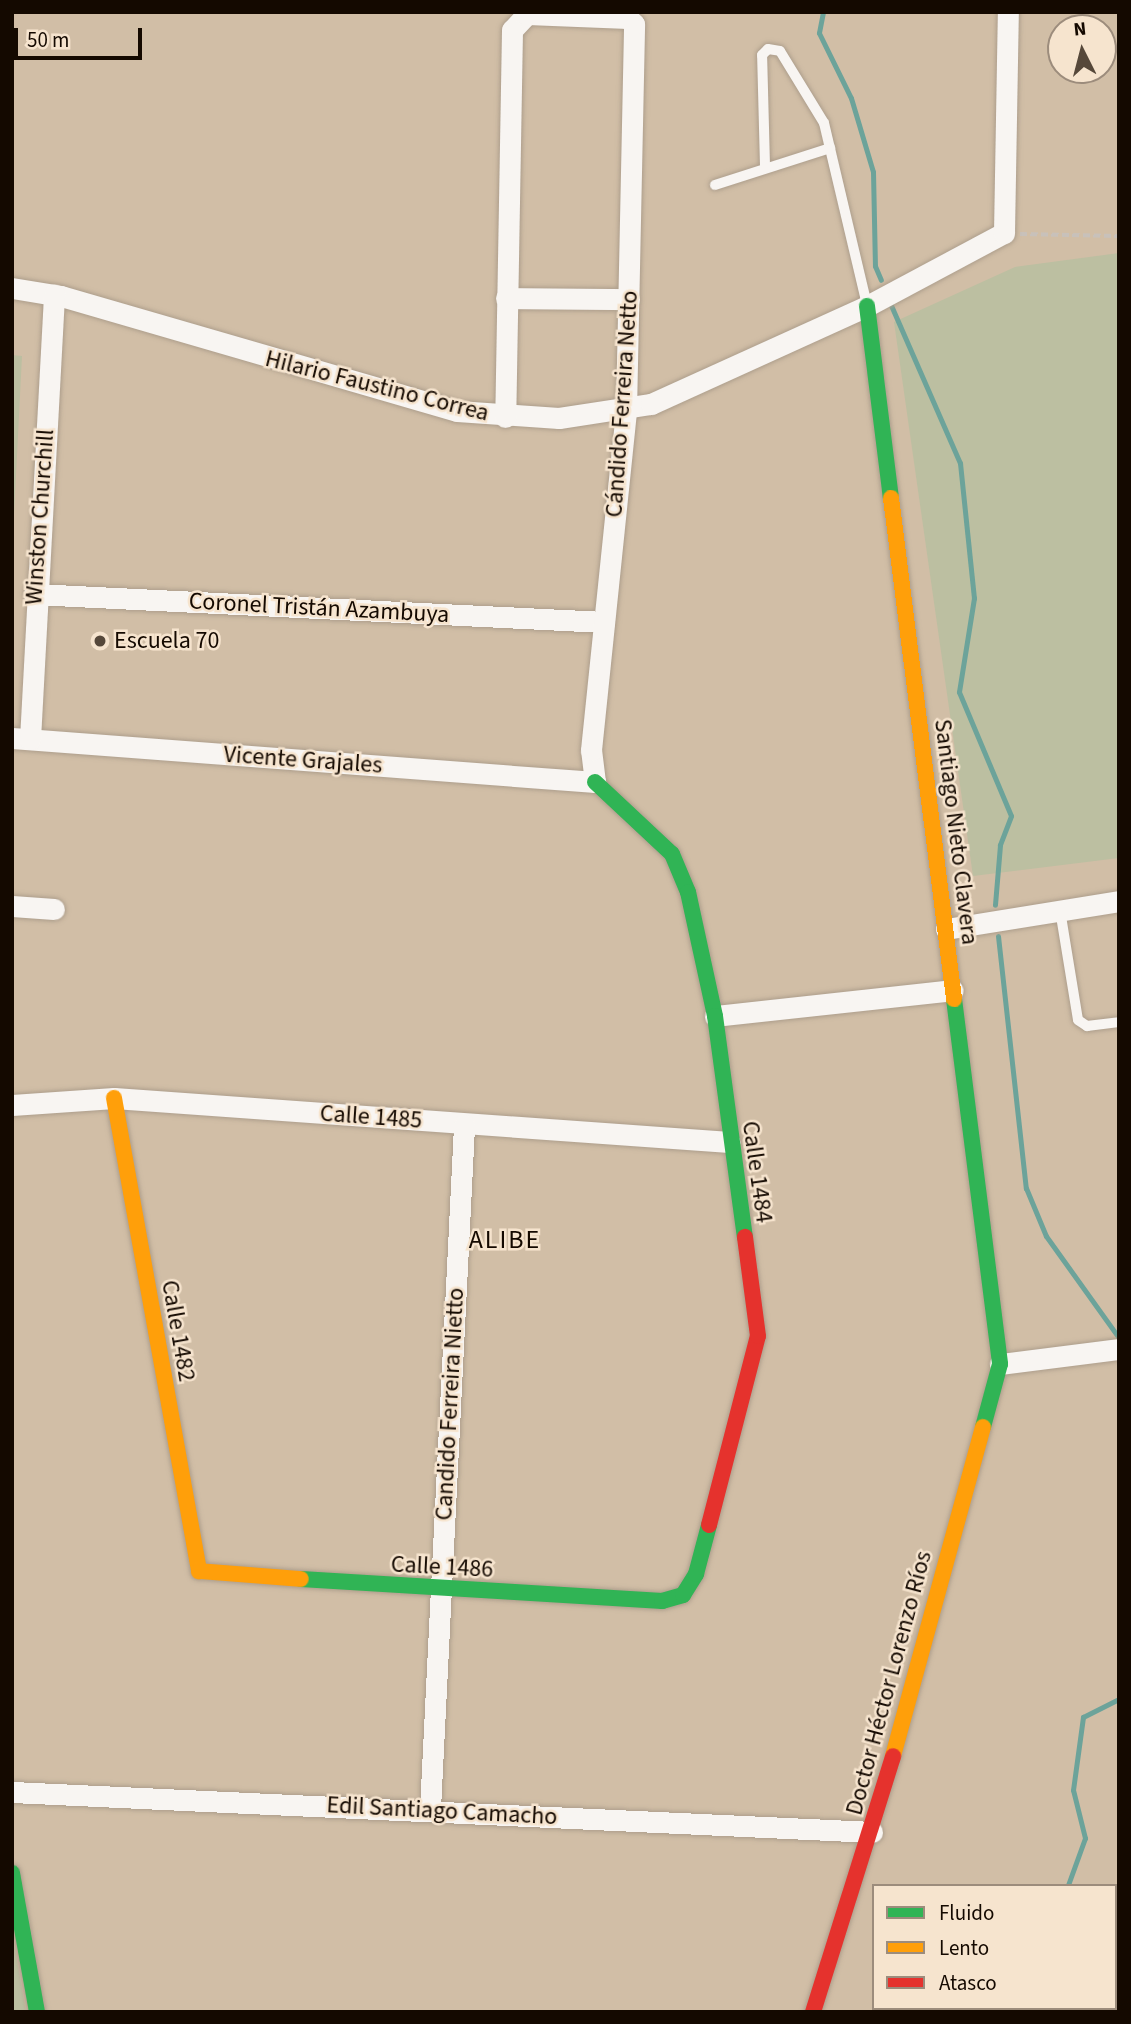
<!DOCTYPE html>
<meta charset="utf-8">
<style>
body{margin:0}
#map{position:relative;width:1131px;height:2024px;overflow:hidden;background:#d1bea6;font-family:"Source Sans 3",sans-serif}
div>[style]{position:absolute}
.green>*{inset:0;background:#bcbfa1}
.stream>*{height:5px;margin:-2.5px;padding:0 2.5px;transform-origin:2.5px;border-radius:2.5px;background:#6ca39a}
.path>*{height:3.5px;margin-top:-1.75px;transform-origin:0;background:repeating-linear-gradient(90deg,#c8c1ba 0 7px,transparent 0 10.5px)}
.roads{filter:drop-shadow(0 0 2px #ad9e8c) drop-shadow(0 0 2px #ad9e8c)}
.lane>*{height:10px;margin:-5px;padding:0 5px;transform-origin:5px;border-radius:5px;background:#f8f5f2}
.street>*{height:21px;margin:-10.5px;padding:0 10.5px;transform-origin:10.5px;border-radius:10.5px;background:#f8f5f2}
.fast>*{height:16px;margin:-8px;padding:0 8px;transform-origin:8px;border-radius:8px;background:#30b455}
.slow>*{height:16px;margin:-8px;padding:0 8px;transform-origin:8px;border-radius:8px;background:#ff9f0a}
.jam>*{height:16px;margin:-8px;padding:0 8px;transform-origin:8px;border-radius:8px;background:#e5322d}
.dots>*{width:19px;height:19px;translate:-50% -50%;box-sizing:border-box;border:4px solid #f6e4ce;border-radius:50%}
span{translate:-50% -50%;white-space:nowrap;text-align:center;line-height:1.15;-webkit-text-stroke:5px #f6e4ce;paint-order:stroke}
.street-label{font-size:24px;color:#140900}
.poi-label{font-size:24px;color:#140900}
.left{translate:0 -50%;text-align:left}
.neighbourhood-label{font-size:26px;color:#140900;letter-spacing:2px}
.frame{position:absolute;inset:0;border:14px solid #140900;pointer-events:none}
.legend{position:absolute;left:872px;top:1884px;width:245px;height:126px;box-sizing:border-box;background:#f6e4ce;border:2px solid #9c8c7c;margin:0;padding:9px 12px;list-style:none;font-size:21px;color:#140900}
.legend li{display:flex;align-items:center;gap:14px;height:35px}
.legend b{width:35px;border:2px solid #9c8c7c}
.north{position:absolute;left:1047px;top:14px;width:70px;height:70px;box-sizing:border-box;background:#f6e4ce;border:2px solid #9c8c7c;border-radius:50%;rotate:354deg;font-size:19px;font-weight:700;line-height:28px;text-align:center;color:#140900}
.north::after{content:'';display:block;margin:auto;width:24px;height:32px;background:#56483a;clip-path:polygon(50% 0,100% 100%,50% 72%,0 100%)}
.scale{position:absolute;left:14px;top:28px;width:128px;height:32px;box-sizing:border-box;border:4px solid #140900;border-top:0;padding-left:9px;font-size:21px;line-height:24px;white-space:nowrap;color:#140900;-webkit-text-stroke:5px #f6e4ce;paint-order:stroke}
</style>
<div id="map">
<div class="green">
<i style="clip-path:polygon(1119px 253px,1119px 858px,973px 876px,894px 322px,1015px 267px)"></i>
<i style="clip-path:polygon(12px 355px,22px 356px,14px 515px,12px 514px)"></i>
<i style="clip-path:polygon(12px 1932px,26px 2012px,12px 2012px)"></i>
</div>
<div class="stream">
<i style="left:823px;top:12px;width:21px;rotate:101deg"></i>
<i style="left:819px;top:33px;width:72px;rotate:63.8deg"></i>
<i style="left:851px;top:98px;width:77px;rotate:73.4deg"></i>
<i style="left:873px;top:172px;width:94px;rotate:88.8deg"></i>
<i style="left:875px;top:266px;width:15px;rotate:67deg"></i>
<i style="left:890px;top:303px;width:175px;rotate:66.4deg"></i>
<i style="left:960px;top:463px;width:136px;rotate:84.1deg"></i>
<i style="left:974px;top:598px;width:95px;rotate:99.1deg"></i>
<i style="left:959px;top:692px;width:134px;rotate:67.2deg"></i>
<i style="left:1011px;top:816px;width:31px;rotate:111deg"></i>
<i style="left:1000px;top:845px;width:60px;rotate:94.8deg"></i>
<i style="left:998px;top:936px;width:254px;rotate:83.7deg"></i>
<i style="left:1026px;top:1188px;width:52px;rotate:67.4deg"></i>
<i style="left:1046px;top:1236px;width:125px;rotate:54.4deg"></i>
<i style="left:1068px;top:1885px;width:50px;rotate:-70.1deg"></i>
<i style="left:1085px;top:1838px;width:49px;rotate:-104deg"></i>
<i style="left:1073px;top:1790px;width:74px;rotate:-82.2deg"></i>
<i style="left:1083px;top:1717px;width:40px;rotate:-26.6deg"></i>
</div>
<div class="path">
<i style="left:1020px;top:234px;width:99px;rotate:1.2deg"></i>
</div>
<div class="roads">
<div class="lane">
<i style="left:765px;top:166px;width:111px;rotate:-91.5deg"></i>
<i style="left:762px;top:55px;width:8px;rotate:-45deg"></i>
<i style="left:768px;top:49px;width:12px;rotate:9deg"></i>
<i style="left:780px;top:51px;width:84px;rotate:58.6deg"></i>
<i style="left:824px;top:123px;width:187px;rotate:76.7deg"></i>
<i style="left:715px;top:185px;width:121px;rotate:-17.8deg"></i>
<i style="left:1060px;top:910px;width:111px;rotate:80.7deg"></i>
<i style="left:1078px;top:1020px;width:11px;rotate:34deg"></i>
<i style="left:1087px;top:1026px;width:32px;rotate:-7deg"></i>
</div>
<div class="street">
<i style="left:12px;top:288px;width:50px;rotate:9.3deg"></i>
<i style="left:61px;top:296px;width:412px;rotate:16.2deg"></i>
<i style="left:457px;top:411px;width:102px;rotate:3.9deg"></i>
<i style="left:559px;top:418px;width:93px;rotate:-8.7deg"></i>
<i style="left:651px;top:404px;width:237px;rotate:-24.4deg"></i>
<i style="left:867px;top:306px;width:155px;rotate:-28.1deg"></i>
<i style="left:1004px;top:233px;width:221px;rotate:-89deg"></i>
<i style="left:506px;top:298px;width:123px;rotate:0.5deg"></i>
<i style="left:34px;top:594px;width:571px;rotate:2.81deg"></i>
<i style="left:12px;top:738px;width:585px;rotate:4.32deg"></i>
<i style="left:595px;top:782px;width:32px;rotate:-97deg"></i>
<i style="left:591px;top:750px;width:341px;rotate:-84.1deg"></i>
<i style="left:626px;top:411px;width:387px;rotate:-88.8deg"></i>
<i style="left:634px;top:24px;width:8px;rotate:-135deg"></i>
<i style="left:628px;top:18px;width:101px;rotate:-177.7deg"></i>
<i style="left:527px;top:14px;width:22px;rotate:133deg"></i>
<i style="left:512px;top:30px;width:387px;rotate:91deg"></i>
<i style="left:30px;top:739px;width:445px;rotate:-86.9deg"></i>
<i style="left:12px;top:906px;width:42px;rotate:4.1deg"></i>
<i style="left:946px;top:929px;width:175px;rotate:-9.2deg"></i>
<i style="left:715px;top:1016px;width:239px;rotate:-6.2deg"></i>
<i style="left:12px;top:1105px;width:102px;rotate:-3.9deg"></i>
<i style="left:114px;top:1098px;width:617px;rotate:4.09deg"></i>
<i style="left:1000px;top:1364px;width:120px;rotate:-7.2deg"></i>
<i style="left:12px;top:1792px;width:861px;rotate:2.66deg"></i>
<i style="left:430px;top:1809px;width:685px;rotate:-87.15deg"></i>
</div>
<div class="fast">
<i style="left:867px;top:306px;width:193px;rotate:82.9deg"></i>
<i style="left:595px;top:782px;width:105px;rotate:43.1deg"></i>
<i style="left:672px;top:854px;width:41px;rotate:67.2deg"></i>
<i style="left:688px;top:892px;width:127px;rotate:77.7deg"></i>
<i style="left:715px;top:1016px;width:223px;rotate:82.3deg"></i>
<i style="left:954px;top:999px;width:368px;rotate:82.8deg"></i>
<i style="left:1000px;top:1364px;width:65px;rotate:105.1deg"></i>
<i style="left:301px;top:1579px;width:362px;rotate:3.5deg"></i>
<i style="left:662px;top:1601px;width:22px;rotate:-16deg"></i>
<i style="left:683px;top:1595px;width:25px;rotate:-58deg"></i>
<i style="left:696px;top:1574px;width:51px;rotate:-75.1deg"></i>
<i style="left:12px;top:1873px;width:141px;rotate:79.8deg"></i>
</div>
<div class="slow">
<i style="left:891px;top:498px;width:505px;rotate:82.83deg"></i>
<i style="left:114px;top:1098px;width:481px;rotate:79.8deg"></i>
<i style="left:199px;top:1571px;width:102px;rotate:4.5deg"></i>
<i style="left:893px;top:1756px;width:341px;rotate:-74.7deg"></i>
</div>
<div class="jam">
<i style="left:709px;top:1525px;width:195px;rotate:-75.5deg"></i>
<i style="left:758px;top:1336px;width:100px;rotate:-97.5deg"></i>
<i style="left:813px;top:2012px;width:268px;rotate:-72.6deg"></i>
</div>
</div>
<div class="dots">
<i style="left:100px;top:641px;background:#56483a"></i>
</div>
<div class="street-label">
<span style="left:377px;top:386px;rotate:14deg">Hilario Faustino Correa</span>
<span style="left:622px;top:404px;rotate:-86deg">Cándido Ferreira Netto</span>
<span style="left:40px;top:517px;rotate:-86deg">Winston Churchill</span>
<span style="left:319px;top:608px;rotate:3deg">Coronel Tristán Azambuya</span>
<span style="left:303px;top:760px;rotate:4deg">Vicente Grajales</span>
<span style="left:956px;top:832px;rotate:83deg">Santiago Nieto Clavera</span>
<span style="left:371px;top:1117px;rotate:4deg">Calle 1485</span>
<span style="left:757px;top:1172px;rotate:82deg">Calle 1484</span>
<span style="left:178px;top:1331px;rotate:80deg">Calle 1482</span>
<span style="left:450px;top:1404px;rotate:-87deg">Candido Ferreira Nietto</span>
<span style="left:442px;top:1567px;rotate:3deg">Calle 1486</span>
<span style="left:889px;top:1683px;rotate:-75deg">Doctor Héctor Lorenzo Ríos</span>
<span style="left:442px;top:1811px;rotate:3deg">Edil Santiago Camacho</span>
</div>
<div class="poi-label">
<span class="left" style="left:114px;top:641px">Escuela 70</span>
</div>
<div class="neighbourhood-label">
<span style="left:505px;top:1240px">ALIBE</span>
</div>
<div class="frame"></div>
<ul class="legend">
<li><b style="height:9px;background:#30b455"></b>Fluido</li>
<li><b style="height:9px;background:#ff9f0a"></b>Lento</li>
<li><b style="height:9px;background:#e5322d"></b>Atasco</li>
</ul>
<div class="north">N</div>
<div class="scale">50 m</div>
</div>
